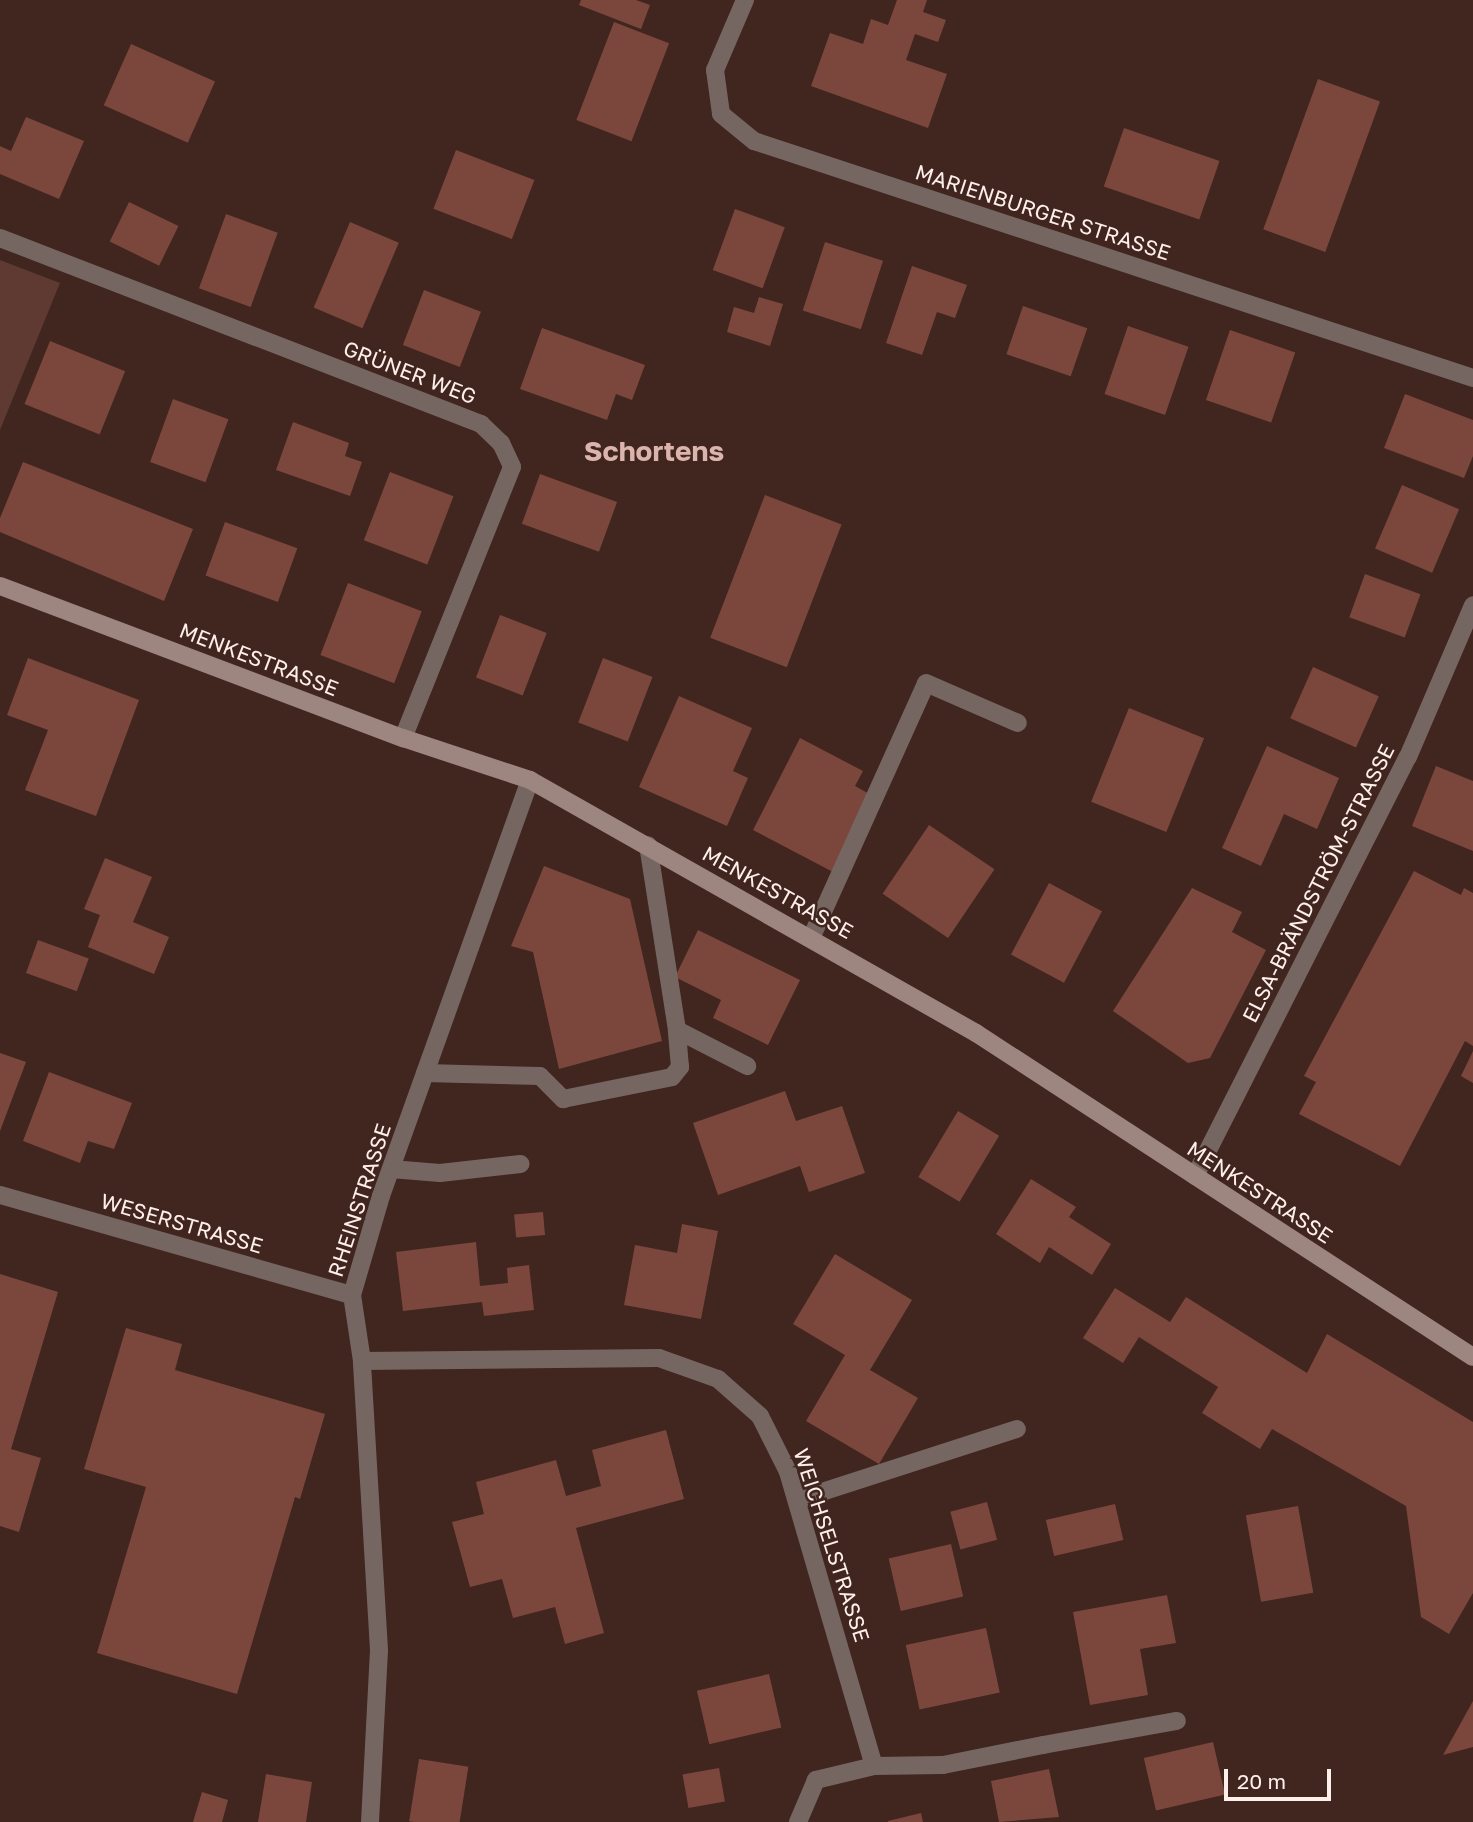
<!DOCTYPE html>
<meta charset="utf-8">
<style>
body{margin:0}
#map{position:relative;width:1473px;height:1822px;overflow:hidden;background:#41251f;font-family:"Golos Text",sans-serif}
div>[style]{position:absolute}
.green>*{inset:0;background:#5e3a32}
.building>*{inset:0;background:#7b473d;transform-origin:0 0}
.lane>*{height:18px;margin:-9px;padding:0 9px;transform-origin:9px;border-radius:9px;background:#756662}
.street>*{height:18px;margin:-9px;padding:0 9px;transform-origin:9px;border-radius:9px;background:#756662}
.secondary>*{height:18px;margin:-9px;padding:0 9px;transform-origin:9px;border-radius:9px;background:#9d8580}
span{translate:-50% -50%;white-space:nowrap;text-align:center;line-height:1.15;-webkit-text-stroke:5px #41251f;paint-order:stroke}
.street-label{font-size:21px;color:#ffefeb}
.district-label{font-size:28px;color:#dbb5ad;font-weight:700}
.scale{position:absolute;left:1224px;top:1769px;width:107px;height:32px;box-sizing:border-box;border:4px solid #ffefeb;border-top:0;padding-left:9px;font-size:21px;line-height:24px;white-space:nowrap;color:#ffefeb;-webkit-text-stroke:5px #41251f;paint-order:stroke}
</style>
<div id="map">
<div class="green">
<i style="clip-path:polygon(0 260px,60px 283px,0 430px)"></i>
</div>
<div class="building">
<i style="clip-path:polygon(581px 0,636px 0,650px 5px,641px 29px,579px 5px)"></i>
<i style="clip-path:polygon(897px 0,927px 0,923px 12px,946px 20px,938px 42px,915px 34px,906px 60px,947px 74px,928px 128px,811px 86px,830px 33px,863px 44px,871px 19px,888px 25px)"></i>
<i style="left:614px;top:22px;width:59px;height:105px;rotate:21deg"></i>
<i style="left:131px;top:44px;width:92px;height:67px;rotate:24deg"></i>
<i style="left:1318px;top:79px;width:66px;height:160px;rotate:20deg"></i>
<i style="clip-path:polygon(26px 117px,84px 141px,59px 199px,0 174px,0 146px,11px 151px)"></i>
<i style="left:1124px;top:128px;width:101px;height:62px;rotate:19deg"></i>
<i style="left:456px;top:150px;width:84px;height:63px;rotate:21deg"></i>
<i style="left:129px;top:202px;width:55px;height:44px;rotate:26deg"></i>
<i style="left:735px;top:209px;width:53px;height:65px;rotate:20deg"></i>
<i style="left:226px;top:214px;width:55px;height:79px;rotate:20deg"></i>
<i style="left:350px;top:222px;width:53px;height:93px;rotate:23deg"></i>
<i style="left:825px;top:242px;width:61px;height:72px;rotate:18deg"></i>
<i style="clip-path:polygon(912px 266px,967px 285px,955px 318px,937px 312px,922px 355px,886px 343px)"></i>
<i style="left:424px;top:290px;width:61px;height:59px;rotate:21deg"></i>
<i style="clip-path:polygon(759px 297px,783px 304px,770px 346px,727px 332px,734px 307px,754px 313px)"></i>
<i style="left:1023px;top:306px;width:68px;height:51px;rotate:19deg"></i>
<i style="left:1128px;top:326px;width:64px;height:72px;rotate:19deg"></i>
<i style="clip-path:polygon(542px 328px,645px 365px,632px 400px,616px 394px,607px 420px,520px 389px)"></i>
<i style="left:1230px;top:330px;width:69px;height:74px;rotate:19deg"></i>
<i style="left:50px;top:341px;width:81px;height:68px;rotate:22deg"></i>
<i style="clip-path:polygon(1405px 394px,1473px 420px,1473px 456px,1464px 478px,1384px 448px)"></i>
<i style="left:173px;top:399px;width:59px;height:67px;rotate:20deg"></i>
<i style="clip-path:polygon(293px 422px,349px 443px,345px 456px,362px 462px,350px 496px,276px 470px)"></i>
<i style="clip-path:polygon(23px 462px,193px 529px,164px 601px,0 532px,0 518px)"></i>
<i style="left:390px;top:472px;width:68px;height:73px;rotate:21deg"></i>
<i style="left:540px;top:474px;width:82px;height:53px;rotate:20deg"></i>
<i style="left:1402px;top:485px;width:62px;height:69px;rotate:23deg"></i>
<i style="left:765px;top:495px;width:82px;height:153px;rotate:21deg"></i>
<i style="left:225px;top:522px;width:77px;height:57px;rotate:20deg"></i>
<i style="left:1365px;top:574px;width:59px;height:46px;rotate:20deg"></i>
<i style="left:348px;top:583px;width:79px;height:77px;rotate:21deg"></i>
<i style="left:500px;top:615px;width:50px;height:67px;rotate:21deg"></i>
<i style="clip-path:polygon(28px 658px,139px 700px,96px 816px,25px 790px,48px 730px,7px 715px)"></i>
<i style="left:603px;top:658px;width:53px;height:69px;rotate:21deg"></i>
<i style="left:1313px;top:667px;width:72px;height:56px;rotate:24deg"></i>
<i style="clip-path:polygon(679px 696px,752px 728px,733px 771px,748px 778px,727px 826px,639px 787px)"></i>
<i style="left:1129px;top:708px;width:81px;height:101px;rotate:22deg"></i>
<i style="clip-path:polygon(800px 738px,863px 771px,855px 786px,873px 796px,833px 872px,753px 830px)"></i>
<i style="clip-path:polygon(1267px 746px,1339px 778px,1317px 829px,1284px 814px,1261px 866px,1222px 848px)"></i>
<i style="clip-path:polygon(1436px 766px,1473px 781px,1473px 851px,1412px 826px)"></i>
<i style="left:929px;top:825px;width:79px;height:83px;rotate:34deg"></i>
<i style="clip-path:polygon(105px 858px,152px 877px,133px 922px,169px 937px,154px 974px,88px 947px,100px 915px,84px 909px)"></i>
<i style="clip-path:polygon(544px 866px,630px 899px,662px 1041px,559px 1069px,533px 952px,511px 946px)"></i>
<i style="clip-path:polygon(1414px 871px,1461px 895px,1464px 888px,1473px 893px,1473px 1046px,1465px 1041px,1400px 1166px,1299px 1114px,1316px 1082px,1304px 1076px)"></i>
<i style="left:1049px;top:883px;width:60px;height:81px;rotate:28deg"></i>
<i style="clip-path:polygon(1192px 888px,1242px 912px,1232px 932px,1266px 950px,1210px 1058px,1188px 1063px,1113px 1011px)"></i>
<i style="clip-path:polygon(698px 930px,800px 980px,768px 1045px,713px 1018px,721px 1000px,675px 977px)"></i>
<i style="left:38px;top:940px;width:54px;height:35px;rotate:20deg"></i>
<i style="clip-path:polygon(1473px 1051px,1473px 1083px,1461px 1076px)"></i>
<i style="clip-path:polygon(0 1053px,26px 1062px,0 1131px)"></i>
<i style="clip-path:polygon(49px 1072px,132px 1103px,114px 1149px,88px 1141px,80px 1163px,23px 1141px)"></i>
<i style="clip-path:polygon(785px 1091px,796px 1121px,842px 1106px,865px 1173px,809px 1192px,800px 1166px,718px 1195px,693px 1123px)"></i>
<i style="left:958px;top:1111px;width:48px;height:77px;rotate:31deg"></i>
<i style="clip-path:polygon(1031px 1179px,1076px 1207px,1069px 1217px,1111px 1244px,1092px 1275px,1049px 1247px,1040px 1263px,996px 1234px)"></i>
<i style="left:543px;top:1212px;width:23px;height:29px;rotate:85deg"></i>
<i style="clip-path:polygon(682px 1224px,718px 1231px,701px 1319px,624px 1305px,635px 1245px,677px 1253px)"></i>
<i style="clip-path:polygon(476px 1242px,480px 1286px,508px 1283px,507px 1268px,529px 1265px,534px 1310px,484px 1316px,482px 1302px,403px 1311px,396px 1252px)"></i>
<i style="clip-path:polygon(835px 1254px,912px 1300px,870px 1370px,918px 1398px,879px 1464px,806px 1421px,845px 1355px,793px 1324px)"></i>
<i style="clip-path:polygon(0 1274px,58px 1292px,11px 1449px,41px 1458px,19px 1532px,0 1526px)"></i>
<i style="clip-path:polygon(1115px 1288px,1170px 1322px,1186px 1297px,1307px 1373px,1327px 1334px,1473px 1422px,1473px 1593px,1449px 1634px,1421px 1617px,1406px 1506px,1272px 1429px,1260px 1449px,1202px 1413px,1218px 1387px,1139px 1337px,1123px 1363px,1083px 1338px)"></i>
<i style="clip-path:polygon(126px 1328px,182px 1344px,175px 1370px,325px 1414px,300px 1499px,295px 1497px,237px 1694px,97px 1653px,146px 1487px,84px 1469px)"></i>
<i style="clip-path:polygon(666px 1430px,684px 1499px,576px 1528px,604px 1633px,565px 1644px,555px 1607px,513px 1618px,502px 1579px,470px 1587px,452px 1522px,484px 1514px,476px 1482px,556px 1460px,566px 1496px,601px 1486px,592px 1450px)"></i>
<i style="left:987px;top:1502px;width:39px;height:38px;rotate:75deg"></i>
<i style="left:1115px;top:1504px;width:37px;height:71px;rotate:77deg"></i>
<i style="left:1298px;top:1506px;width:88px;height:53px;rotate:80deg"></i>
<i style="left:951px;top:1544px;width:54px;height:64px;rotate:77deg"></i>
<i style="clip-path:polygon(1167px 1595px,1176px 1643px,1140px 1649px,1148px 1695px,1090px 1705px,1073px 1612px)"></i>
<i style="left:986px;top:1628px;width:66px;height:82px;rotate:78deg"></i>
<i style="left:769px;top:1674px;width:55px;height:74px;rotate:77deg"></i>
<i style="clip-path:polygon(1473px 1701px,1473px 1747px,1443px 1755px)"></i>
<i style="left:1213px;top:1742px;width:54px;height:71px;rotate:77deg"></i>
<i style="left:419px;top:1759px;width:50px;height:63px;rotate:9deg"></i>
<i style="left:719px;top:1768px;width:34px;height:37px;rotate:80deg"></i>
<i style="clip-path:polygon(1049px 1769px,1059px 1817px,999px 1822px,991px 1781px)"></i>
<i style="clip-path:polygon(266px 1774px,312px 1782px,306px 1822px,258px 1822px)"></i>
<i style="clip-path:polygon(202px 1792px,228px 1800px,222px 1822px,193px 1822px)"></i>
<i style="clip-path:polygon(921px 1813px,923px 1822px,888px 1822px,888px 1821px)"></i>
</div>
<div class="lane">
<i style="left:812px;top:936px;width:277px;rotate:-65.7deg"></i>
<i style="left:926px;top:683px;width:100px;rotate:23.5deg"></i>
<i style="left:677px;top:1030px;width:79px;rotate:27.2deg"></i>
<i style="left:425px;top:1073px;width:115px;rotate:1.5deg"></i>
<i style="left:540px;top:1076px;width:33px;rotate:45deg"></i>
<i style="left:563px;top:1099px;width:111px;rotate:-11.4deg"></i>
<i style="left:672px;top:1077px;width:13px;rotate:-51deg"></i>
<i style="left:680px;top:1067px;width:37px;rotate:-95deg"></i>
<i style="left:677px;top:1030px;width:187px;rotate:-98.9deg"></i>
<i style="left:391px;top:1169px;width:49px;rotate:4.7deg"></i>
<i style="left:440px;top:1173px;width:81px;rotate:-6.4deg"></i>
<i style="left:797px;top:1500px;width:231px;rotate:-17.9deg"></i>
<i style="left:1043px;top:1745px;width:136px;rotate:-10.2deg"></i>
<i style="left:798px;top:1822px;width:46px;rotate:-66.8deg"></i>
</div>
<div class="street">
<i style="left:745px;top:0;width:76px;rotate:113.2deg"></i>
<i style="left:715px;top:70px;width:44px;rotate:82.2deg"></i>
<i style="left:721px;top:114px;width:43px;rotate:39.3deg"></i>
<i style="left:754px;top:141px;width:757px;rotate:18.24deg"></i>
<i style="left:0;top:238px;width:516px;rotate:21.14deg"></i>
<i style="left:481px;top:424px;width:28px;rotate:44deg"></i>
<i style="left:501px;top:443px;width:26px;rotate:65deg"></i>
<i style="left:512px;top:467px;width:292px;rotate:111.9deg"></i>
<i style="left:1195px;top:1176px;width:470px;rotate:-63.1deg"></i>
<i style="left:1408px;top:757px;width:165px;rotate:-66.8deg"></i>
<i style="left:0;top:1195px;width:366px;rotate:15.9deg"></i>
<i style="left:362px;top:1361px;width:297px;rotate:-0.6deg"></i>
<i style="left:659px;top:1358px;width:63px;rotate:19.6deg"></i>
<i style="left:718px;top:1379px;width:56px;rotate:41.4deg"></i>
<i style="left:760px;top:1416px;width:63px;rotate:63.4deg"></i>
<i style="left:788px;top:1472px;width:306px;rotate:73.7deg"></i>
<i style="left:874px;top:1766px;width:60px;rotate:166.4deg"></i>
<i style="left:874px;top:1766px;width:69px;rotate:-0.8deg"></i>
<i style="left:943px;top:1765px;width:102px;rotate:-11.3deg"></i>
<i style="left:370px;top:1822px;width:172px;rotate:-87deg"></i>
<i style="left:379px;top:1650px;width:289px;rotate:-93.4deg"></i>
<i style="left:362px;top:1361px;width:67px;rotate:-98.6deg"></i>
<i style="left:352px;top:1295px;width:103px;rotate:-73.7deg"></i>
<i style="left:381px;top:1196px;width:442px;rotate:-70.3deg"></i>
</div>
<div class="secondary">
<i style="left:0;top:586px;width:431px;rotate:20.7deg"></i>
<i style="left:403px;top:738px;width:134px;rotate:18.3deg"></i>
<i style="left:530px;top:780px;width:513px;rotate:29.56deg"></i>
<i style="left:976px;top:1033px;width:593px;rotate:33.1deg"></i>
</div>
<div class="street-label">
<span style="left:1043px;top:212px;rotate:18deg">MARIENBURGER STRASSE</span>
<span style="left:410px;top:372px;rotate:21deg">GRÜNER WEG</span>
<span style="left:259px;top:659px;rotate:21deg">MENKESTRASSE</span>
<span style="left:1318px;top:883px;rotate:-63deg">ELSA-BRÄNDSTRÖM-STRASSE</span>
<span style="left:778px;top:892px;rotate:29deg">MENKESTRASSE</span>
<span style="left:1260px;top:1192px;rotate:33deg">MENKESTRASSE</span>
<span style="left:359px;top:1200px;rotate:-72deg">RHEINSTRASSE</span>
<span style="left:182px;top:1223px;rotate:16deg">WESERSTRASSE</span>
<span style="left:832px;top:1545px;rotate:72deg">WEICHSELSTRASSE</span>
</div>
<div class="district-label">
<span style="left:654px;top:451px">Schortens</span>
</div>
<div class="scale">20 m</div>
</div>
